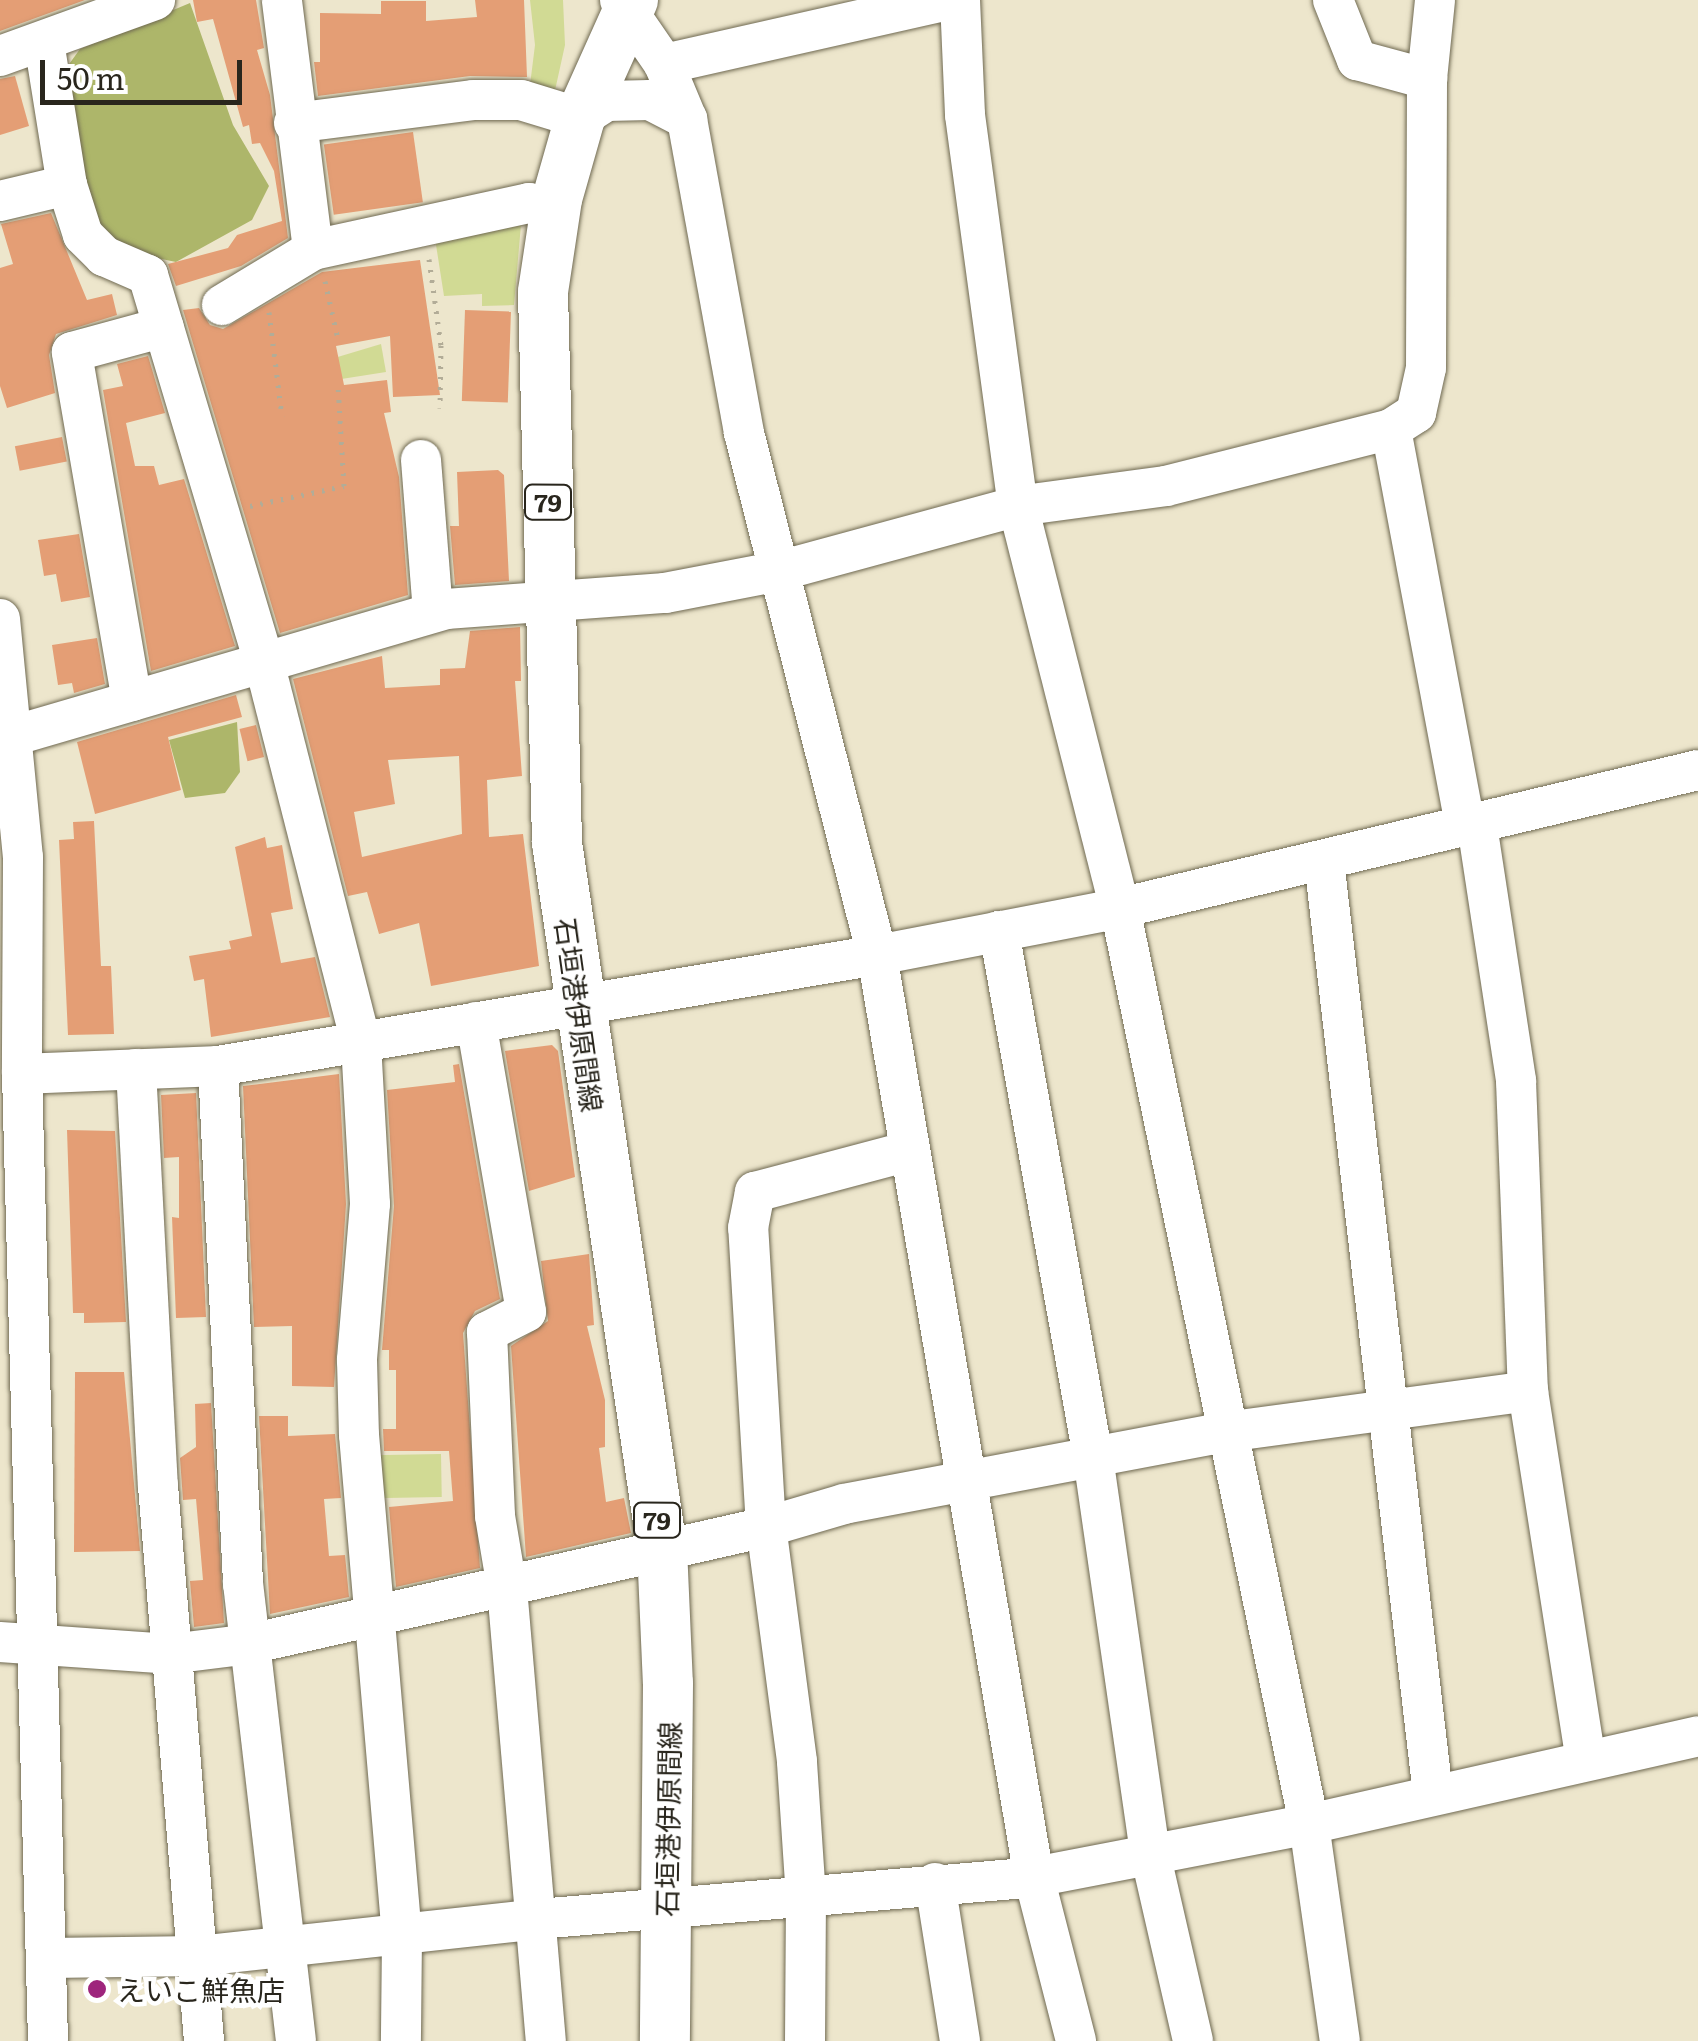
<!DOCTYPE html>
<meta charset="utf-8">
<style>
body{margin:0}
#map{position:relative;width:1698px;height:2041px;overflow:hidden;background:#ede6cc;font-family:Literata,"Noto Sans JP",serif}
div>[style]{position:absolute}
.green>*{inset:0;background:#d1da94;transform-origin:0 0}
.forest>*{inset:0;background:#adb66a}
.building>*{inset:0;background:#e49e75;transform-origin:0 0}
.path>*{height:5px;margin-top:-2.5px;transform-origin:0;background:repeating-linear-gradient(90deg,#b2ac97 0 2.5px,transparent 0 10.5px)}
.roads{filter:drop-shadow(0 0 2px #6f6951) drop-shadow(0 0 2px #6f6951)}
.minor>*{height:40px;margin:-20px;padding:0 20px;transform-origin:20px;border-radius:20px;background:#fff}
.major>*{height:50px;margin:-25px;padding:0 25px;transform-origin:25px;border-radius:25px;background:#fff}
.dots>*{width:28px;height:28px;translate:-50% -50%;box-sizing:border-box;border:5px solid #fff;border-radius:50%}
span{translate:-50% -50%;white-space:nowrap;text-align:center;line-height:1.15;-webkit-text-stroke:9px #fff;paint-order:stroke}
.shield-label span{padding:2px 8px;background:#fff;border:2px solid;border-radius:8px;-webkit-text-stroke-width:0}
.shield-label{font-size:25px;color:#29261d;font-weight:700}
.street-label{font-size:28px;color:#29261d}
.poi-label{font-size:28px;color:#29261d}
.left{translate:0 -50%;text-align:left}
.scale{position:absolute;left:40px;top:60px;width:202px;height:45px;box-sizing:border-box;border:5px solid #29261d;border-top:0;padding-left:12px;font-size:30px;line-height:35px;white-space:nowrap;color:#29261d;-webkit-text-stroke:8px #fff;paint-order:stroke}
</style>
<div id="map">
<div class="green">
<i style="clip-path:polygon(530px 0,563px 0,565px 45px,554px 95px,529px 93px,535px 45px)"></i>
<i style="clip-path:polygon(522px 213px,514px 305px,482px 306px,482px 294px,444px 296px,434px 232px)"></i>
<i style="clip-path:polygon(381px 344px,386px 372px,335px 380px,331px 359px)"></i>
<i style="left:441px;top:1454px;width:43px;height:70px;rotate:89deg"></i>
</div>
<div class="forest">
<i style="clip-path:polygon(190px 3px,233px 125px,269px 186px,252px 220px,176px 262px,128px 252px,91px 217px,62px 74px,80px 49px)"></i>
<i style="clip-path:polygon(237px 722px,240px 772px,225px 793px,185px 798px,169px 740px)"></i>
</div>
<div class="building">
<i style="clip-path:polygon(0 0,85px 0,0 31px)"></i>
<i style="clip-path:polygon(193px 0,256px 0,264px 48px,257px 50px,270px 95px,288px 238px,241px 266px,176px 286px,168px 264px,228px 248px,237px 235px,282px 221px,274px 171px,260px 143px,252px 144px,249px 125px,243px 127px,213px 19px,197px 22px)"></i>
<i style="clip-path:polygon(475px 0,524px 0,527px 77px,470px 76px,318px 96px,314px 62px,320px 62px,320px 13px,381px 14px,381px 1px,426px 1px,426px 21px,477px 17px)"></i>
<i style="clip-path:polygon(15px 76px,29px 126px,0 135px,0 79px)"></i>
<i style="left:413px;top:132px;width:71px;height:90px;rotate:82deg"></i>
<i style="clip-path:polygon(51px 213px,87px 300px,112px 294px,117px 315px,56px 334px,49px 355px,55px 393px,7px 408px,0 386px,0 268px,13px 264px,1px 224px)"></i>
<i style="clip-path:polygon(420px 260px,440px 395px,393px 397px,390px 336px,336px 346px,344px 385px,387px 380px,391px 412px,384px 413px,399px 477px,408px 595px,280px 633px,183px 310px,199px 308px,210px 325px,223px 329px,322px 272px)"></i>
<i style="left:465px;top:310px;width:46px;height:91px;rotate:2deg"></i>
<i style="clip-path:polygon(148px 356px,165px 413px,126px 423px,135px 466px,154px 466px,159px 485px,184px 479px,235px 646px,151px 671px,103px 390px,123px 386px,117px 364px)"></i>
<i style="left:62px;top:437px;width:25px;height:48px;rotate:79deg"></i>
<i style="clip-path:polygon(498px 470px,504px 475px,509px 581px,455px 585px,450px 526px,459px 526px,457px 472px)"></i>
<i style="clip-path:polygon(79px 534px,90px 597px,61px 602px,56px 574px,44px 576px,38px 540px)"></i>
<i style="clip-path:polygon(evenodd,520px 627px,521px 681px,515px 681px,522px 776px,487px 780px,489px 837px,523px 834px,539px 966px,431px 986px,419px 923px,379px 934px,367px 892px,348px 896px,293px 679px,382px 656px,385px 688px,440px 685px,440px 669px,465px 668px,470px 631px,520px 627px,459px 756px,462px 834px,362px 857px,354px 812px,395px 804px,388px 760px,459px 756px)"></i>
<i style="clip-path:polygon(97px 638px,105px 684px,74px 693px,72px 683px,58px 685px,52px 645px)"></i>
<i style="clip-path:polygon(236px 695px,242px 717px,168px 737px,181px 790px,95px 814px,77px 742px)"></i>
<i style="left:256px;top:725px;width:33px;height:17px;rotate:76deg"></i>
<i style="clip-path:polygon(94px 821px,101px 966px,111px 966px,114px 1034px,68px 1035px,59px 840px,74px 839px,73px 822px)"></i>
<i style="clip-path:polygon(265px 837px,267px 848px,282px 845px,293px 909px,271px 913px,281px 963px,315px 957px,330px 1017px,211px 1037px,204px 979px,194px 981px,189px 956px,231px 949px,229px 941px,252px 936px,235px 847px)"></i>
<i style="clip-path:polygon(552px 1045px,558px 1051px,575px 1177px,529px 1191px,505px 1051px)"></i>
<i style="clip-path:polygon(459px 1064px,500px 1299px,475px 1311px,463px 1333px,480px 1568px,396px 1587px,389px 1507px,453px 1501px,449px 1451px,384px 1451px,383px 1429px,396px 1429px,396px 1370px,389px 1370px,389px 1350px,382px 1350px,394px 1206px,387px 1090px,455px 1082px,453px 1065px)"></i>
<i style="clip-path:polygon(339px 1074px,346px 1204px,334px 1387px,292px 1386px,292px 1326px,254px 1327px,243px 1086px)"></i>
<i style="clip-path:polygon(196px 1093px,206px 1317px,176px 1318px,172px 1217px,179px 1218px,179px 1157px,164px 1158px,161px 1095px)"></i>
<i style="clip-path:polygon(67px 1130px,115px 1131px,126px 1322px,84px 1323px,84px 1313px,73px 1313px)"></i>
<i style="clip-path:polygon(589px 1254px,594px 1325px,587px 1326px,605px 1400px,605px 1447px,599px 1448px,606px 1502px,624px 1498px,631px 1533px,526px 1557px,511px 1346px,548px 1321px,541px 1261px)"></i>
<i style="clip-path:polygon(75px 1372px,124px 1372px,140px 1551px,74px 1552px)"></i>
<i style="clip-path:polygon(211px 1403px,224px 1623px,194px 1627px,190px 1581px,203px 1580px,196px 1499px,183px 1500px,180px 1458px,196px 1447px,195px 1404px)"></i>
<i style="clip-path:polygon(259px 1416px,288px 1416px,288px 1436px,335px 1434px,341px 1498px,324px 1499px,329px 1556px,345px 1555px,349px 1597px,270px 1614px)"></i>
</div>
<div class="path">
<i style="left:429px;top:259px;width:87px;rotate:82.1deg"></i>
<i style="left:441px;top:345px;width:63px;rotate:90.9deg"></i>
<i style="left:325px;top:281px;width:59px;rotate:77.4deg"></i>
<i style="left:269px;top:312px;width:105px;rotate:82.9deg"></i>
<i style="left:250px;top:506px;width:96px;rotate:-12deg"></i>
<i style="left:344px;top:486px;width:101px;rotate:-93.4deg"></i>
</div>
<div class="roads">
<div class="minor">
<i style="left:620px;top:0;width:78px;rotate:55.5deg"></i>
<i style="left:664px;top:64px;width:60px;rotate:67.3deg"></i>
<i style="left:687px;top:119px;width:319px;rotate:79.7deg"></i>
<i style="left:744px;top:433px;width:539px;rotate:75.71deg"></i>
<i style="left:877px;top:955px;width:935px;rotate:80.34deg"></i>
<i style="left:1034px;top:1877px;width:169px;rotate:75.6deg"></i>
<i style="left:960px;top:0;width:115px;rotate:87.5deg"></i>
<i style="left:965px;top:115px;width:395px;rotate:82.3deg"></i>
<i style="left:1018px;top:506px;width:415px;rotate:75.8deg"></i>
<i style="left:1120px;top:908px;width:935px;rotate:78.34deg"></i>
<i style="left:1309px;top:1824px;width:219px;rotate:81.9deg"></i>
<i style="left:1333px;top:0;width:65px;rotate:68.2deg"></i>
<i style="left:1357px;top:60px;width:73px;rotate:15.2deg"></i>
<i style="left:44px;top:42px;width:145px;rotate:80.9deg"></i>
<i style="left:67px;top:185px;width:52px;rotate:72.3deg"></i>
<i style="left:83px;top:235px;width:30px;rotate:45deg"></i>
<i style="left:104px;top:256px;width:48px;rotate:23.4deg"></i>
<i style="left:148px;top:275px;width:400px;rotate:73.3deg"></i>
<i style="left:263px;top:658px;width:397px;rotate:75.7deg"></i>
<i style="left:361px;top:1043px;width:161px;rotate:86.8deg"></i>
<i style="left:370px;top:1204px;width:157px;rotate:94.8deg"></i>
<i style="left:357px;top:1360px;width:75px;rotate:88.5deg"></i>
<i style="left:359px;top:1435px;width:504px;rotate:85.1deg"></i>
<i style="left:402px;top:1937px;width:104px;rotate:90.6deg"></i>
<i style="left:0;top:56px;width:165px;rotate:-19.9deg"></i>
<i style="left:664px;top:64px;width:292px;rotate:-12.7deg"></i>
<i style="left:294px;top:123px;width:180px;rotate:-7.3deg"></i>
<i style="left:473px;top:100px;width:48px"></i>
<i style="left:521px;top:100px;width:62px;rotate:17deg"></i>
<i style="left:580px;top:118px;width:31px;rotate:-33deg"></i>
<i style="left:606px;top:101px;width:44px;rotate:-1.3deg"></i>
<i style="left:650px;top:100px;width:42px;rotate:27.2deg"></i>
<i style="left:0;top:201px;width:69px;rotate:-13.4deg"></i>
<i style="left:313px;top:250px;width:221px;rotate:-12.3deg"></i>
<i style="left:529px;top:203px;width:28px;rotate:13deg"></i>
<i style="left:222px;top:305px;width:106px;rotate:-31.1deg"></i>
<i style="left:313px;top:250px;width:252px;rotate:-97.1deg"></i>
<i style="left:1391px;top:429px;width:406px;rotate:79.4deg"></i>
<i style="left:421px;top:460px;width:152px;rotate:85.5deg"></i>
<i style="left:0;top:619px;width:239px;rotate:84.5deg"></i>
<i style="left:23px;top:857px;width:217px;rotate:90.3deg"></i>
<i style="left:22px;top:1074px;width:967px;rotate:88.46deg"></i>
<i style="left:132px;top:701px;width:354px;rotate:-99.8deg"></i>
<i style="left:72px;top:352px;width:95px;rotate:-15.2deg"></i>
<i style="left:16px;top:735px;width:448px;rotate:-16.3deg"></i>
<i style="left:446px;top:609px;width:220px;rotate:-4.2deg"></i>
<i style="left:665px;top:593px;width:116px;rotate:-10.9deg"></i>
<i style="left:779px;top:571px;width:248px;rotate:-15.2deg"></i>
<i style="left:1018px;top:506px;width:149px;rotate:-7.7deg"></i>
<i style="left:1166px;top:486px;width:232px;rotate:-14.2deg"></i>
<i style="left:1391px;top:429px;width:30px;rotate:-33deg"></i>
<i style="left:1416px;top:413px;width:46px;rotate:-77.5deg"></i>
<i style="left:1426px;top:368px;width:289px;rotate:-89.8deg"></i>
<i style="left:1427px;top:79px;width:79px;rotate:-84.2deg"></i>
<i style="left:1477px;top:825px;width:259px;rotate:81.3deg"></i>
<i style="left:1516px;top:1081px;width:310px;rotate:87.8deg"></i>
<i style="left:1528px;top:1391px;width:370px;rotate:81.1deg"></i>
<i style="left:1324px;top:861px;width:939px;rotate:83.34deg"></i>
<i style="left:999px;top:931px;width:534px;rotate:79.87deg"></i>
<i style="left:1093px;top:1457px;width:400px;rotate:81.8deg"></i>
<i style="left:1150px;top:1853px;width:193px;rotate:77.1deg"></i>
<i style="left:476px;top:1022px;width:294px;rotate:80.2deg"></i>
<i style="left:526px;top:1312px;width:44px;rotate:152.9deg"></i>
<i style="left:487px;top:1332px;width:184px;rotate:87.5deg"></i>
<i style="left:495px;top:1516px;width:73px;rotate:80.5deg"></i>
<i style="left:507px;top:1588px;width:455px;rotate:85.1deg"></i>
<i style="left:218px;top:1066px;width:518px;rotate:87.23deg"></i>
<i style="left:243px;top:1583px;width:461px;rotate:83.4deg"></i>
<i style="left:136px;top:1069px;width:418px;rotate:87deg"></i>
<i style="left:158px;top:1486px;width:557px;rotate:85.26deg"></i>
<i style="left:22px;top:1074px;width:196px;rotate:-2.3deg"></i>
<i style="left:218px;top:1066px;width:668px;rotate:-9.56deg"></i>
<i style="left:877px;top:955px;width:248px;rotate:-10.9deg"></i>
<i style="left:1120px;top:908px;width:594px;rotate:-13.43deg"></i>
<i style="left:0;top:1642px;width:170px;rotate:4deg"></i>
<i style="left:170px;top:1654px;width:81px;rotate:-7.1deg"></i>
<i style="left:250px;top:1644px;width:529px;rotate:-12.78deg"></i>
<i style="left:766px;top:1527px;width:81px;rotate:-16.4deg"></i>
<i style="left:844px;top:1504px;width:389px;rotate:-10.7deg"></i>
<i style="left:1226px;top:1432px;width:305px;rotate:-7.7deg"></i>
<i style="left:935px;top:1883px;width:160px;rotate:81deg"></i>
<i style="left:48px;top:1958px;width:151px;rotate:-0.8deg"></i>
<i style="left:199px;top:1956px;width:341px;rotate:-6.2deg"></i>
<i style="left:538px;top:1919px;width:498px;rotate:-4.8deg"></i>
<i style="left:1034px;top:1877px;width:280px;rotate:-10.9deg"></i>
<i style="left:1309px;top:1824px;width:399px;rotate:-12.7deg"></i>
<i style="left:805px;top:2041px;width:143px;rotate:-89.6deg"></i>
<i style="left:806px;top:1898px;width:137px;rotate:-93.8deg"></i>
<i style="left:797px;top:1761px;width:236px;rotate:-97.5deg"></i>
<i style="left:766px;top:1527px;width:300px;rotate:-93.4deg"></i>
<i style="left:748px;top:1228px;width:37px;rotate:-79deg"></i>
<i style="left:755px;top:1192px;width:159px;rotate:-14.9deg"></i>
</div>
<div class="major">
<i style="left:633px;top:0;width:129px;rotate:114.2deg"></i>
<i style="left:580px;top:118px;width:84px;rotate:105.9deg"></i>
<i style="left:557px;top:199px;width:94px;rotate:98.6deg"></i>
<i style="left:543px;top:292px;width:551px;rotate:88.54deg"></i>
<i style="left:557px;top:843px;width:713px;rotate:81.53deg"></i>
<i style="left:662px;top:1548px;width:135px;rotate:87.5deg"></i>
<i style="left:668px;top:1683px;width:358px;rotate:90.5deg"></i>
</div>
</div>
<div class="dots">
<i style="left:97px;top:1989px;background:#9e257c"></i>
</div>
<div class="shield-label">
<span style="left:548px;top:502px">79</span>
<span style="left:657px;top:1520px">79</span>
</div>
<div class="street-label">
<span style="left:580px;top:1015px;rotate:82deg">石垣港伊原間線</span>
<span style="left:667px;top:1819px;rotate:-89deg">石垣港伊原間線</span>
</div>
<div class="poi-label">
<span class="left" style="left:117px;top:1989px">えいこ鮮魚店</span>
</div>
<div class="scale">50 m</div>
</div>
